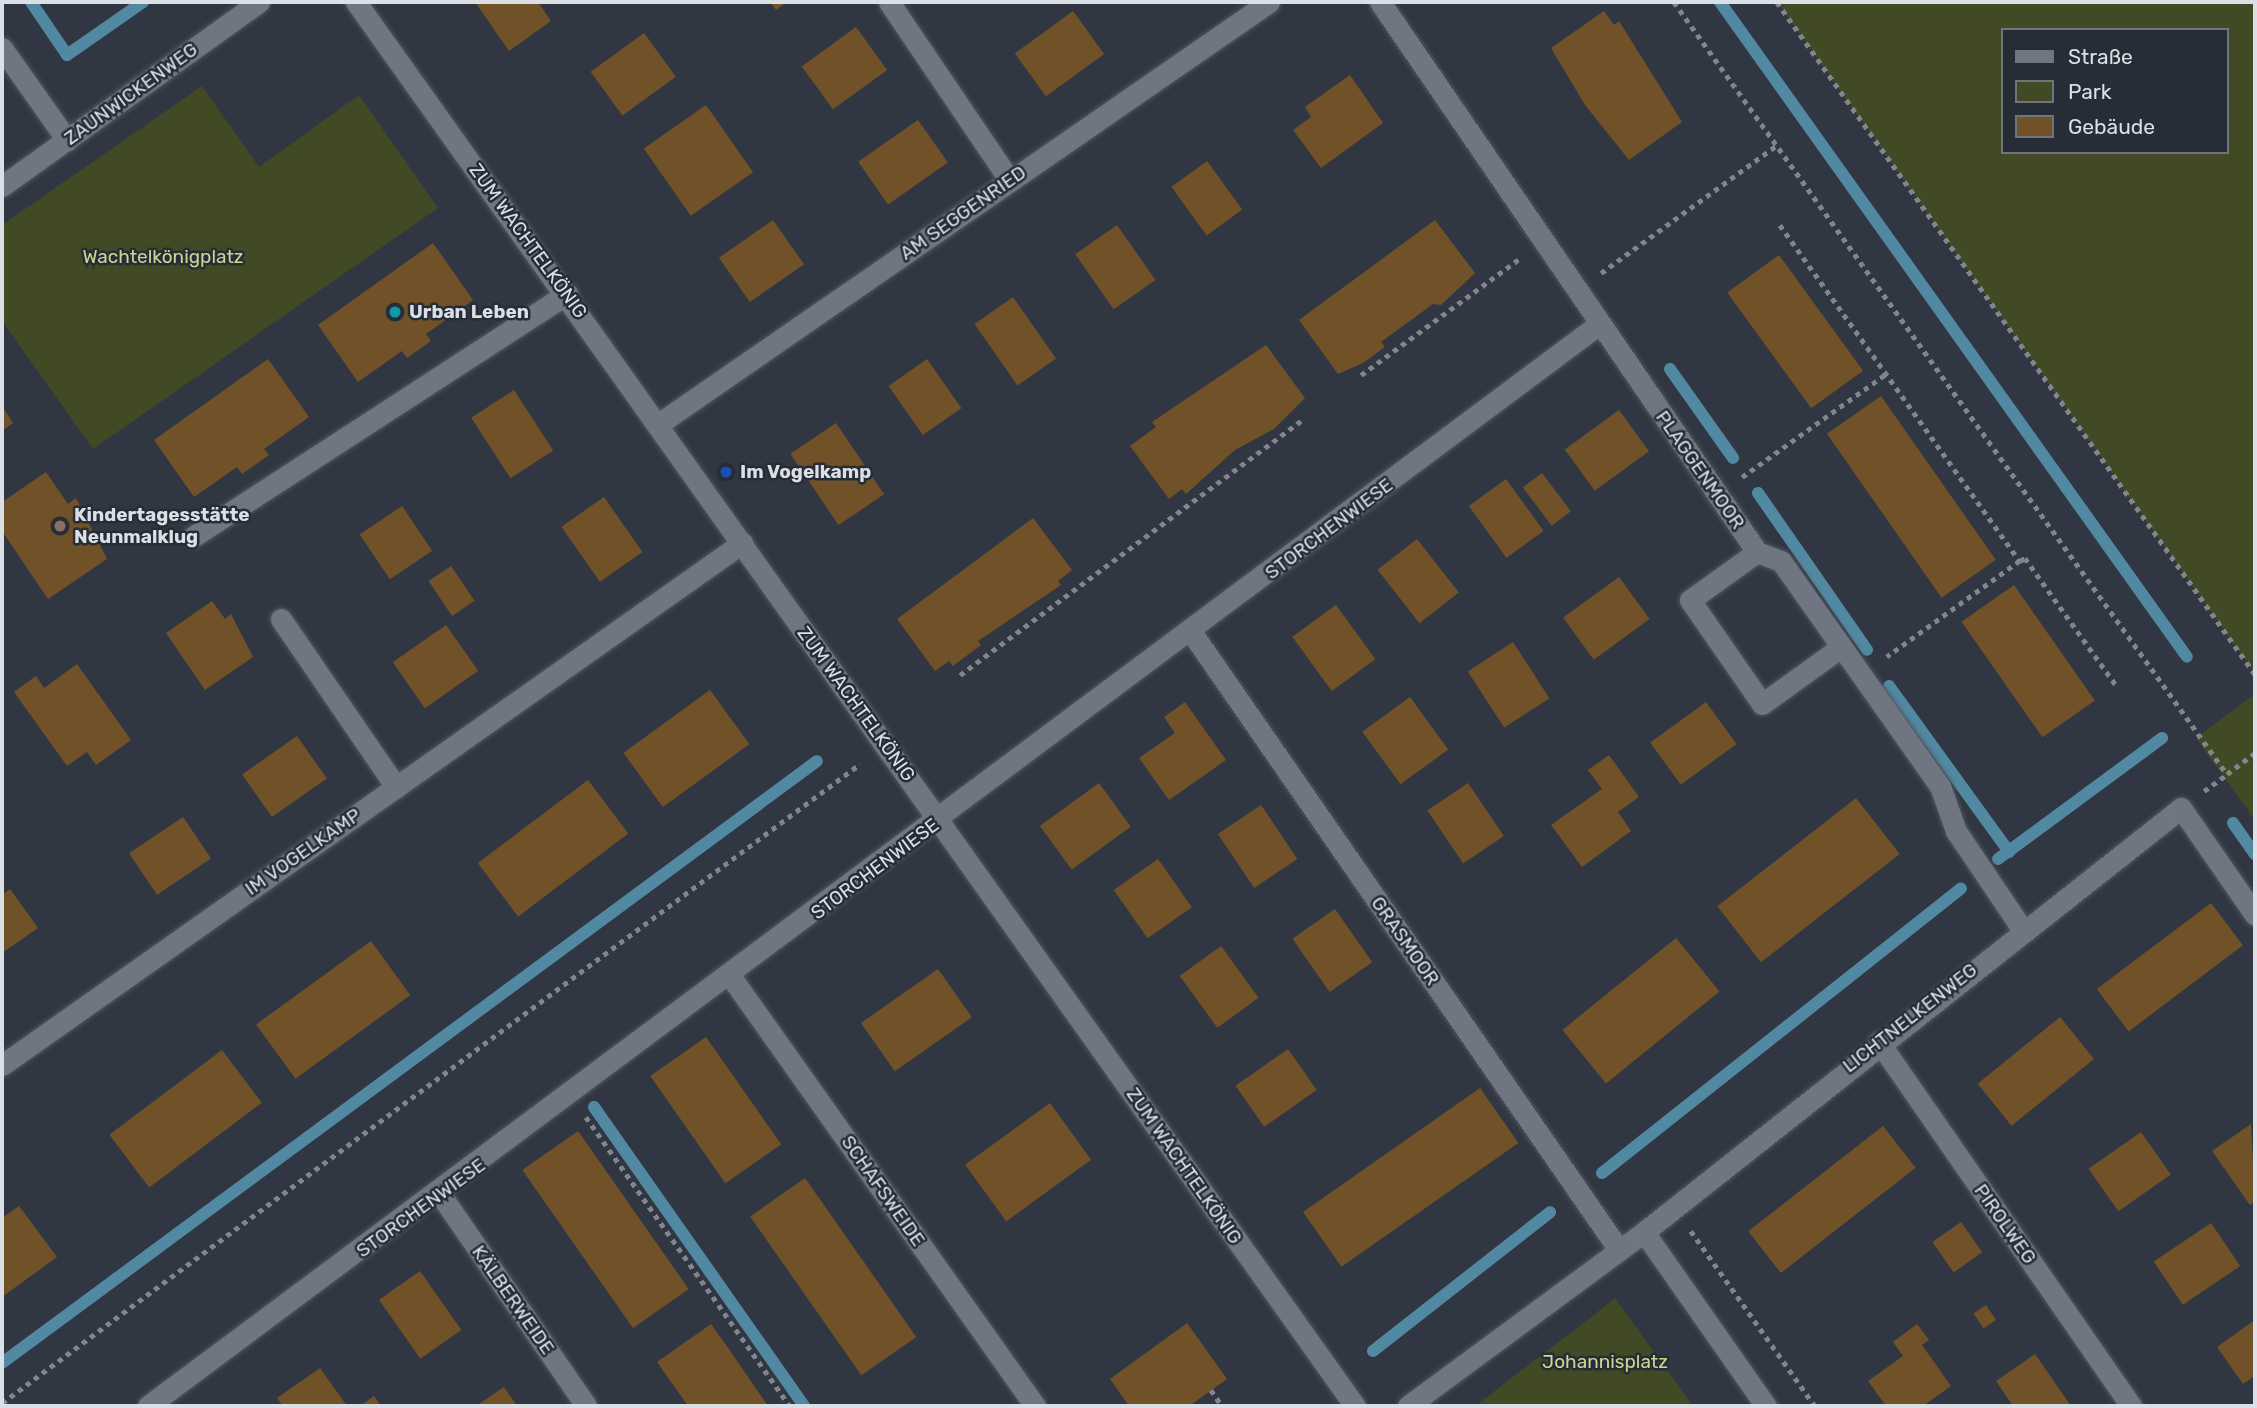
<!DOCTYPE html>
<meta charset="utf-8">
<style>
body{margin:0}
#map{position:relative;width:2257px;height:1408px;overflow:hidden;background:#313742;font-family:Rubik,sans-serif}
div>[style]{position:absolute}
.green>*{inset:0;background:#414a25}
.stream>*{height:12px;margin:-6px;padding:0 6px;transform-origin:6px;border-radius:6px;background:#5189a3}
.building>*{inset:0;background:#715228;transform-origin:0 0}
.path>*{height:4.5px;margin-top:-2.25px;transform-origin:0;background:repeating-linear-gradient(90deg,#80858e 0 5px,transparent 0 10px)}
.roads{filter:drop-shadow(0 0 2px #4f555d) drop-shadow(0 0 2px #4f555d)}
.service>*{height:21px;margin:-10.5px;padding:0 10.5px;transform-origin:10.5px;border-radius:10.5px;background:#6f7682}
.minor>*{height:21px;margin:-10.5px;padding:0 10.5px;transform-origin:10.5px;border-radius:10.5px;background:#6f7682}
.dots>*{width:19px;height:19px;translate:-50% -50%;box-sizing:border-box;border:4px solid #272d37;border-radius:50%}
span{translate:-50% -50%;white-space:nowrap;text-align:center;line-height:1.15;-webkit-text-stroke:5px #272d37;paint-order:stroke}
.street-label{font-size:19px;color:#dbdfe6}
.park-label{font-size:19px;color:#c7d98d}
.poi-label{font-size:19px;color:#dbdfe6;font-weight:700}
.left{translate:0 -50%;text-align:left}
.frame{position:absolute;inset:0;border:4px solid #dbdfe6;pointer-events:none}
.legend{position:absolute;left:2001px;top:28px;width:228px;height:126px;box-sizing:border-box;background:#272d37;border:2px solid #6f747d;margin:0;padding:9px 12px;list-style:none;font-size:21px;color:#dbdfe6}
.legend li{display:flex;align-items:center;gap:14px;height:35px}
.legend b{width:35px;border:2px solid #6f747d}
</style>
<div id="map">
<div class="green">
<i style="clip-path:polygon(evenodd,1777px 2px,2255px 2px,2255px 674px,1777px 2px,2003px 30px,2227px 30px,2227px 152px,2003px 152px,2003px 30px)"></i>
<i style="clip-path:polygon(202px 86px,259px 167px,359px 95px,438px 208px,93px 449px,2px 321px,2px 225px)"></i>
<i style="clip-path:polygon(2255px 694px,2255px 820px,2196px 738px)"></i>
<i style="clip-path:polygon(1615px 1298px,1693px 1406px,1475px 1406px,1586px 1321px)"></i>
</div>
<div class="stream">
<i style="left:31px;top:2px;width:64px;rotate:55.8deg"></i>
<i style="left:67px;top:55px;width:93px;rotate:-34.9deg"></i>
<i style="left:1720px;top:2px;width:804px;rotate:54.51deg"></i>
<i style="left:1670px;top:369px;width:109px;rotate:54.7deg"></i>
<i style="left:1758px;top:493px;width:191px;rotate:55.2deg"></i>
<i style="left:1889px;top:686px;width:205px;rotate:54.1deg"></i>
<i style="left:2233px;top:823px;width:38px;rotate:55deg"></i>
<i style="left:1998px;top:859px;width:204px;rotate:-36.4deg"></i>
<i style="left:594px;top:1107px;width:365px;rotate:54.9deg"></i>
<i style="left:1602px;top:1173px;width:458px;rotate:-38.4deg"></i>
<i style="left:1373px;top:1351px;width:225px;rotate:-38.1deg"></i>
<i style="left:2px;top:1363px;width:1013px;rotate:-36.45deg"></i>
</div>
<div class="building">
<i style="clip-path:polygon(475px 2px,538px 2px,551px 21px,509px 51px)"></i>
<i style="clip-path:polygon(770px 2px,787px 2px,776px 10px)"></i>
<i style="left:1073px;top:11px;width:53px;height:72px;rotate:54deg"></i>
<i style="clip-path:polygon(1604px 11px,1614px 25px,1619px 21px,1682px 122px,1629px 160px,1585px 105px,1551px 48px)"></i>
<i style="left:856px;top:27px;width:53px;height:67px;rotate:54deg"></i>
<i style="left:644px;top:33px;width:54px;height:66px;rotate:54deg"></i>
<i style="clip-path:polygon(1350px 75px,1383px 123px,1321px 168px,1293px 130px,1311px 117px,1305px 107px)"></i>
<i style="left:706px;top:105px;width:82px;height:76px;rotate:55deg"></i>
<i style="left:918px;top:120px;width:52px;height:73px;rotate:55deg"></i>
<i style="left:1207px;top:161px;width:60px;height:44px;rotate:54deg"></i>
<i style="left:773px;top:220px;width:54px;height:66px;rotate:55deg"></i>
<i style="clip-path:polygon(1435px 220px,1475px 273px,1441px 305px,1433px 304px,1381px 342px,1385px 347px,1363px 363px,1338px 374px,1299px 320px)"></i>
<i style="left:1117px;top:225px;width:67px;height:51px;rotate:55deg"></i>
<i style="clip-path:polygon(433px 243px,473px 300px,426px 334px,431px 341px,407px 358px,402px 351px,358px 382px,318px 325px)"></i>
<i style="left:1779px;top:255px;width:143px;height:64px;rotate:54deg"></i>
<i style="left:1013px;top:297px;width:75px;height:47px;rotate:55deg"></i>
<i style="clip-path:polygon(1266px 345px,1305px 398px,1274px 429px,1235px 450px,1186px 494px,1182px 489px,1169px 499px,1130px 446px,1156px 427px,1152px 422px)"></i>
<i style="clip-path:polygon(268px 359px,309px 417px,264px 449px,269px 455px,242px 474px,237px 467px,194px 497px,154px 440px)"></i>
<i style="left:927px;top:359px;width:60px;height:47px;rotate:55deg"></i>
<i style="left:514px;top:390px;width:72px;height:51px;rotate:57deg"></i>
<i style="left:1881px;top:396px;width:200px;height:66px;rotate:55deg"></i>
<i style="clip-path:polygon(2px 406px,13px 423px,2px 431px)"></i>
<i style="left:1619px;top:410px;width:51px;height:67px;rotate:54deg"></i>
<i style="left:836px;top:423px;width:86px;height:55px;rotate:56deg"></i>
<i style="clip-path:polygon(46px 472px,68px 504px,76px 498px,107px 559px,48px 599px,2px 531px,2px 502px)"></i>
<i style="left:1542px;top:473px;width:48px;height:24px;rotate:53deg"></i>
<i style="left:1506px;top:479px;width:64px;height:46px;rotate:54deg"></i>
<i style="left:604px;top:497px;width:67px;height:52px;rotate:55deg"></i>
<i style="left:402px;top:506px;width:54px;height:51px;rotate:56deg"></i>
<i style="clip-path:polygon(1033px 518px,1072px 570px,1058px 581px,1061px 585px,978px 641px,981px 645px,953px 666px,949px 661px,935px 671px,897px 619px)"></i>
<i style="left:1417px;top:539px;width:68px;height:50px;rotate:52deg"></i>
<i style="left:451px;top:566px;width:42px;height:27px;rotate:56deg"></i>
<i style="left:1619px;top:577px;width:52px;height:69px;rotate:54deg"></i>
<i style="left:2014px;top:585px;width:141px;height:64px;rotate:55deg"></i>
<i style="clip-path:polygon(212px 601px,225px 619px,231px 614px,253px 657px,205px 690px,166px 633px)"></i>
<i style="left:1336px;top:605px;width:67px;height:54px;rotate:54deg"></i>
<i style="left:446px;top:625px;width:56px;height:65px;rotate:55deg"></i>
<i style="left:1513px;top:642px;width:67px;height:54px;rotate:57deg"></i>
<i style="clip-path:polygon(77px 664px,131px 740px,96px 765px,87px 752px,67px 766px,14px 692px,36px 676px,44px 688px)"></i>
<i style="left:710px;top:690px;width:67px;height:107px;rotate:54deg"></i>
<i style="left:1410px;top:697px;width:65px;height:59px;rotate:54deg"></i>
<i style="clip-path:polygon(1185px 702px,1226px 760px,1169px 800px,1139px 758px,1175px 733px,1164px 717px)"></i>
<i style="left:1706px;top:702px;width:52px;height:69px;rotate:54deg"></i>
<i style="left:297px;top:736px;width:52px;height:67px;rotate:55deg"></i>
<i style="clip-path:polygon(1609px 755px,1639px 797px,1618px 812px,1631px 831px,1582px 867px,1551px 825px,1602px 789px,1588px 770px)"></i>
<i style="left:588px;top:780px;width:67px;height:138px;rotate:53deg"></i>
<i style="left:1099px;top:783px;width:54px;height:73px;rotate:54deg"></i>
<i style="left:1468px;top:783px;width:64px;height:49px;rotate:56deg"></i>
<i style="left:1856px;top:798px;width:71px;height:176px;rotate:52deg"></i>
<i style="left:1261px;top:805px;width:65px;height:52px;rotate:56deg"></i>
<i style="left:183px;top:817px;width:50px;height:65px;rotate:56deg"></i>
<i style="left:1158px;top:859px;width:59px;height:54px;rotate:55deg"></i>
<i style="clip-path:polygon(10px 889px,38px 928px,2px 953px,2px 895px)"></i>
<i style="left:2211px;top:903px;width:53px;height:143px;rotate:53deg"></i>
<i style="left:1335px;top:909px;width:65px;height:52px;rotate:55deg"></i>
<i style="left:1676px;top:938px;width:69px;height:146px;rotate:51deg"></i>
<i style="left:371px;top:941px;width:67px;height:142px;rotate:54deg"></i>
<i style="left:1221px;top:946px;width:64px;height:51px;rotate:54deg"></i>
<i style="left:938px;top:969px;width:59px;height:94px;rotate:55deg"></i>
<i style="left:2060px;top:1017px;width:54px;height:106px;rotate:51deg"></i>
<i style="left:706px;top:1037px;width:131px;height:68px;rotate:55deg"></i>
<i style="left:1288px;top:1049px;width:50px;height:64px;rotate:55deg"></i>
<i style="left:222px;top:1050px;width:66px;height:141px;rotate:53deg"></i>
<i style="left:1480px;top:1088px;width:67px;height:216px;rotate:55deg"></i>
<i style="left:1050px;top:1103px;width:70px;height:105px;rotate:54deg"></i>
<i style="clip-path:polygon(2251px 1124px,2255px 1201px,2250px 1205px,2212px 1151px)"></i>
<i style="left:1883px;top:1126px;width:53px;height:171px;rotate:52deg"></i>
<i style="left:578px;top:1131px;width:193px;height:68px;rotate:55deg"></i>
<i style="left:2141px;top:1132px;width:52px;height:64px;rotate:55deg"></i>
<i style="left:805px;top:1178px;width:194px;height:67px;rotate:55deg"></i>
<i style="clip-path:polygon(19px 1206px,57px 1257px,2px 1297px,2px 1218px)"></i>
<i style="left:1961px;top:1222px;width:37px;height:35px;rotate:55deg"></i>
<i style="left:2211px;top:1223px;width:52px;height:69px;rotate:56deg"></i>
<i style="left:420px;top:1271px;width:72px;height:50px;rotate:55deg"></i>
<i style="left:1986px;top:1305px;width:18px;height:15px;rotate:56deg"></i>
<i style="clip-path:polygon(2255px 1320px,2255px 1376px,2243px 1384px,2217px 1347px)"></i>
<i style="clip-path:polygon(1187px 1323px,1227px 1379px,1189px 1406px,1129px 1406px,1110px 1379px)"></i>
<i style="clip-path:polygon(711px 1324px,731px 1352px,768px 1406px,688px 1406px,657px 1362px)"></i>
<i style="clip-path:polygon(1917px 1324px,1929px 1340px,1922px 1345px,1951px 1386px,1923px 1406px,1886px 1406px,1868px 1381px,1903px 1356px,1893px 1342px)"></i>
<i style="clip-path:polygon(2035px 1354px,2071px 1406px,2013px 1406px,1996px 1381px)"></i>
<i style="clip-path:polygon(320px 1368px,347px 1406px,283px 1406px,277px 1398px)"></i>
<i style="clip-path:polygon(504px 1387px,517px 1406px,476px 1406px)"></i>
<i style="clip-path:polygon(374px 1396px,381px 1406px,360px 1406px)"></i>
</div>
<div class="path">
<i style="left:1674px;top:2px;width:950px;rotate:54.39deg"></i>
<i style="left:2227px;top:774px;width:35px;rotate:-37deg"></i>
<i style="left:1777px;top:2px;width:825px;rotate:54.58deg"></i>
<i style="left:1780px;top:225px;width:413px;rotate:54.5deg"></i>
<i style="left:2020px;top:561px;width:164px;rotate:144.2deg"></i>
<i style="left:1601px;top:273px;width:218px;rotate:-36deg"></i>
<i style="left:1361px;top:375px;width:196px;rotate:-36.3deg"></i>
<i style="left:1742px;top:477px;width:177px;rotate:-35.6deg"></i>
<i style="left:2020px;top:561px;width:6px;rotate:-31deg"></i>
<i style="left:2025px;top:558px;width:156px;rotate:54.4deg"></i>
<i style="left:960px;top:675px;width:427px;rotate:-36.7deg"></i>
<i style="left:2204px;top:791px;width:29px;rotate:-36deg"></i>
<i style="left:586px;top:1117px;width:354px;rotate:54.8deg"></i>
<i style="left:1691px;top:1231px;width:214px;rotate:54.7deg"></i>
<i style="left:1211px;top:1390px;width:19px;rotate:55deg"></i>
<i style="left:2px;top:1403px;width:1070px;rotate:-36.68deg"></i>
</div>
<div class="roads">
<div class="service">
<i style="left:889px;top:2px;width:216px;rotate:55.9deg"></i>
<i style="left:194px;top:536px;width:445px;rotate:-33deg"></i>
<i style="left:1757px;top:552px;width:82px;rotate:144.4deg"></i>
<i style="left:1690px;top:600px;width:126px;rotate:55.3deg"></i>
<i style="left:1762px;top:704px;width:97px;rotate:-35.8deg"></i>
<i style="left:281px;top:619px;width:204px;rotate:55.6deg"></i>
</div>
<div class="minor">
<i style="left:356px;top:2px;width:1723px;rotate:54.57deg"></i>
<i style="left:1380px;top:2px;width:667px;rotate:55.57deg"></i>
<i style="left:1757px;top:552px;width:26px;rotate:21deg"></i>
<i style="left:1781px;top:561px;width:276px;rotate:54.8deg"></i>
<i style="left:1940px;top:786px;width:48px;rotate:70.4deg"></i>
<i style="left:1956px;top:831px;width:118px;rotate:56deg"></i>
<i style="left:2px;top:48px;width:113px;rotate:54.8deg"></i>
<i style="left:2px;top:186px;width:316px;rotate:-35.6deg"></i>
<i style="left:657px;top:425px;width:744px;rotate:-34.65deg"></i>
<i style="left:1192px;top:633px;width:750px;rotate:55.31deg"></i>
<i style="left:731px;top:977px;width:526px;rotate:54.68deg"></i>
<i style="left:1879px;top:1042px;width:443px;rotate:55.3deg"></i>
<i style="left:2px;top:1065px;width:906px;rotate:-35.2deg"></i>
<i style="left:440px;top:1194px;width:257px;rotate:55.4deg"></i>
<i style="left:1644px;top:1232px;width:213px;rotate:55deg"></i>
<i style="left:148px;top:1406px;width:1809px;rotate:-36.71deg"></i>
<i style="left:1408px;top:1406px;width:293px;rotate:-36.4deg"></i>
<i style="left:1644px;top:1232px;width:684px;rotate:-38.29deg"></i>
<i style="left:2181px;top:808px;width:130px;rotate:55.3deg"></i>
</div>
</div>
<div class="dots">
<i style="left:395px;top:312px;background:#0f9aa8"></i>
<i style="left:726px;top:472px;background:#1a4fb4"></i>
<i style="left:60px;top:526px;background:#8d6e63"></i>
</div>
<div class="street-label">
<span style="left:131px;top:94px;rotate:-36deg">ZAUNWICKENWEG</span>
<span style="left:963px;top:213px;rotate:-35deg">AM SEGGENRIED</span>
<span style="left:528px;top:241px;rotate:54deg">ZUM WACHTELKÖNIG</span>
<span style="left:1700px;top:470px;rotate:55deg">PLAGGENMOOR</span>
<span style="left:1329px;top:529px;rotate:-37deg">STORCHENWIESE</span>
<span style="left:856px;top:704px;rotate:54deg">ZUM WACHTELKÖNIG</span>
<span style="left:303px;top:852px;rotate:-35deg">IM VOGELKAMP</span>
<span style="left:875px;top:869px;rotate:-37deg">STORCHENWIESE</span>
<span style="left:1405px;top:941px;rotate:55deg">GRASMOOR</span>
<span style="left:1910px;top:1018px;rotate:-38deg">LICHTNELKENWEG</span>
<span style="left:1184px;top:1166px;rotate:55deg">ZUM WACHTELKÖNIG</span>
<span style="left:883px;top:1191px;rotate:55deg">SCHAFSWEIDE</span>
<span style="left:421px;top:1208px;rotate:-36deg">STORCHENWIESE</span>
<span style="left:2005px;top:1224px;rotate:55deg">PIROLWEG</span>
<span style="left:513px;top:1300px;rotate:55deg">KÄLBERWEIDE</span>
</div>
<div class="park-label">
<span style="left:163px;top:257px">Wachtelkönigplatz</span>
<span style="left:1605px;top:1362px">Johannisplatz</span>
</div>
<div class="poi-label">
<span class="left" style="left:409px;top:312px">Urban Leben</span>
<span class="left" style="left:740px;top:472px">Im Vogelkamp</span>
<span class="left" style="left:74px;top:526px">Kindertagesstätte<br>Neunmalklug</span>
</div>
<div class="frame"></div>
<ul class="legend">
<li><b style="height:9px;background:#6f7682"></b>Straße</li>
<li><b style="height:19px;background:#414a25"></b>Park</li>
<li><b style="height:19px;background:#715228"></b>Gebäude</li>
</ul>
</div>
